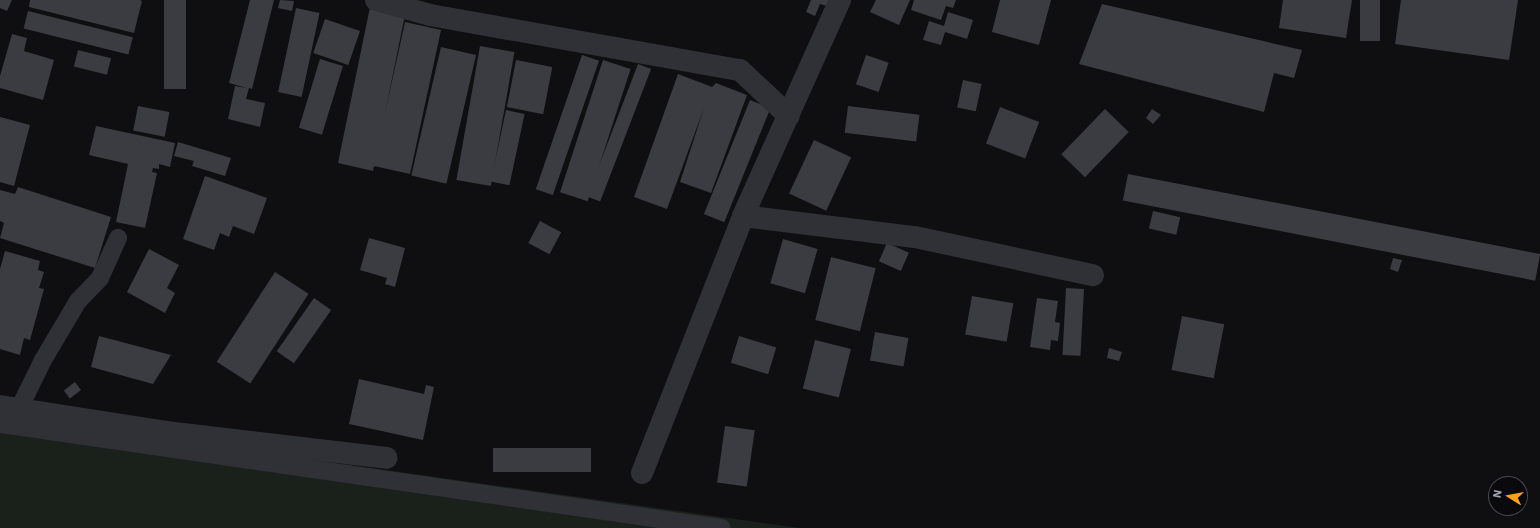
<!DOCTYPE html>
<style>
body{margin:0}
#map{position:relative;width:1540px;height:528px;overflow:hidden;background:#0f0f11;font-family:"IBM Plex Sans",sans-serif}
div>[style]{position:absolute}
.green>*{inset:0;background:#19211a}
.building>*{inset:0;background:#3b3c41;transform-origin:0 0}
.lane>*{height:18px;margin:-9px;padding:0 9px;transform-origin:9px;border-radius:9px;background:#303136}
.street>*{height:22px;margin:-11px;padding:0 11px;transform-origin:11px;border-radius:11px;background:#303136}
span{translate:-50% -50%;white-space:nowrap;text-align:center;line-height:1.15;-webkit-text-stroke:3px #0a0a0c;paint-order:stroke}
.north{position:absolute;left:1488px;top:476px;width:40px;height:40px;box-sizing:border-box;background:#0a0a0c;border:1px solid #46484f;border-radius:50%;rotate:281deg;font-size:11px;font-weight:700;line-height:16px;text-align:center;color:#9fa6b3}
.north::after{content:'';display:block;margin:auto;width:14px;height:18px;background:#ffa219;clip-path:polygon(50% 0,100% 100%,50% 72%,0 100%)}
</style>
<div id="map">
<div class="green">
<i style="clip-path:polygon(0 416px,800px 528px,0 528px)"></i>
</div>
<div class="building">
<i style="clip-path:polygon(0 0,12px 0,7px 11px,0 8px)"></i>
<i style="clip-path:polygon(30px 0,140px 0,142px 1px,134px 33px,29px 7px)"></i>
<i style="left:164px;top:0;width:22px;height:89px"></i>
<i style="clip-path:polygon(250px 0,274px 0,252px 89px,249px 88px,246px 99px,265px 103px,260px 127px,228px 119px,235px 86px,247px 88px,229px 83px)"></i>
<i style="clip-path:polygon(280px 0,294px 1px,292px 11px,278px 8px)"></i>
<i style="clip-path:polygon(811px 0,829px 0,827px 6px,820px 4px,815px 16px,806px 12px)"></i>
<i style="clip-path:polygon(876px 0,910px 0,899px 25px,870px 12px)"></i>
<i style="clip-path:polygon(914px 0,956px 0,953px 8px,946px 6px,941px 20px,911px 10px)"></i>
<i style="clip-path:polygon(1000px 0,1051px 0,1039px 45px,992px 32px)"></i>
<i style="clip-path:polygon(1283px 0,1352px 0,1346px 38px,1279px 28px)"></i>
<i style="left:1360px;top:0;width:20px;height:41px"></i>
<i style="clip-path:polygon(1401px 0,1518px 0,1509px 60px,1395px 44px)"></i>
<i style="clip-path:polygon(1102px 4px,1302px 50px,1294px 78px,1274px 73px,1264px 112px,1079px 64px)"></i>
<i style="clip-path:polygon(370px 7px,405px 15px,385px 113px,405px 22px,441px 30px,410px 174px,374px 166px,373px 171px,338px 163px)"></i>
<i style="left:296px;top:8px;width:24px;height:86px;rotate:12deg"></i>
<i style="left:28px;top:11px;width:108px;height:18px;rotate:14deg"></i>
<i style="clip-path:polygon(948px 12px,973px 20px,967px 39px,945px 32px,941px 45px,923px 40px,929px 21px,944px 26px)"></i>
<i style="left:325px;top:19px;width:37px;height:36px;rotate:19deg"></i>
<i style="clip-path:polygon(12px 34px,27px 38px,24px 51px,54px 60px,43px 100px,0 88px,0 76px)"></i>
<i style="left:480px;top:46px;width:35px;height:136px;rotate:10deg"></i>
<i style="left:441px;top:47px;width:36px;height:132px;rotate:13deg"></i>
<i style="left:78px;top:50px;width:34px;height:17px;rotate:14deg"></i>
<i style="left:582px;top:55px;width:18px;height:142px;rotate:19deg"></i>
<i style="left:866px;top:55px;width:24px;height:31px;rotate:19deg"></i>
<i style="left:320px;top:59px;width:24px;height:72px;rotate:17deg"></i>
<i style="left:516px;top:60px;width:37px;height:48px;rotate:11deg"></i>
<i style="left:603px;top:60px;width:29px;height:139px;rotate:18deg"></i>
<i style="left:638px;top:64px;width:14px;height:142px;rotate:21deg"></i>
<i style="clip-path:polygon(678px 74px,712px 87px,716px 83px,747px 95px,711px 193px,680px 182px,704px 108px,667px 209px,634px 197px)"></i>
<i style="left:963px;top:80px;width:19px;height:28px;rotate:12deg"></i>
<i style="left:750px;top:100px;width:22px;height:123px;rotate:22deg"></i>
<i style="left:138px;top:106px;width:32px;height:25px;rotate:11deg"></i>
<i style="left:848px;top:106px;width:72px;height:27px;rotate:7deg"></i>
<i style="left:1000px;top:107px;width:42px;height:39px;rotate:21deg"></i>
<i style="left:1105px;top:109px;width:33px;height:63px;rotate:44deg"></i>
<i style="clip-path:polygon(1152px 109px,1161px 115px,1153px 124px,1146px 118px)"></i>
<i style="left:506px;top:110px;width:19px;height:73px;rotate:12deg"></i>
<i style="clip-path:polygon(0 117px,30px 125px,14px 186px,0 182px)"></i>
<i style="clip-path:polygon(96px 126px,175px 143px,170px 167px,159px 164px,159px 169px,153px 168px,152px 172px,157px 173px,145px 228px,116px 222px,128px 164px,89px 155px)"></i>
<i style="left:814px;top:140px;width:41px;height:59px;rotate:25deg"></i>
<i style="clip-path:polygon(178px 142px,231px 158px,225px 176px,192px 166px,194px 161px,174px 156px)"></i>
<i style="left:1128px;top:174px;width:420px;height:27px;rotate:11deg"></i>
<i style="clip-path:polygon(205px 176px,267px 198px,254px 234px,233px 226px,229px 237px,220px 233px,214px 250px,183px 239px)"></i>
<i style="clip-path:polygon(18px 187px,111px 217px,95px 268px,0 238px,4px 223px,0 221px,0 190px,15px 194px)"></i>
<i style="left:1153px;top:211px;width:28px;height:18px;rotate:13deg"></i>
<i style="left:540px;top:221px;width:24px;height:25px;rotate:28deg"></i>
<i style="clip-path:polygon(369px 238px,405px 248px,395px 287px,385px 284px,387px 278px,360px 270px)"></i>
<i style="left:783px;top:239px;width:36px;height:46px;rotate:16deg"></i>
<i style="left:887px;top:243px;width:24px;height:20px;rotate:24deg"></i>
<i style="clip-path:polygon(149px 249px,179px 265px,167px 288px,175px 293px,165px 313px,127px 292px)"></i>
<i style="clip-path:polygon(5px 251px,40px 261px,38px 270px,44px 272px,39px 288px,44px 289px,30px 340px,24px 338px,20px 355px,0 349px,0 269px)"></i>
<i style="left:831px;top:257px;width:46px;height:65px;rotate:14deg"></i>
<i style="clip-path:polygon(1393px 258px,1402px 260px,1398px 272px,1390px 269px)"></i>
<i style="left:275px;top:272px;width:40px;height:107px;rotate:33deg"></i>
<i style="left:1066px;top:288px;width:18px;height:67px;rotate:3deg"></i>
<i style="left:972px;top:296px;width:42px;height:39px;rotate:10deg"></i>
<i style="left:314px;top:298px;width:21px;height:65px;rotate:35deg"></i>
<i style="clip-path:polygon(1037px 298px,1058px 301px,1055px 322px,1060px 323px,1058px 341px,1051px 340px,1050px 350px,1030px 347px)"></i>
<i style="left:1182px;top:316px;width:43px;height:55px;rotate:11deg"></i>
<i style="left:875px;top:332px;width:34px;height:29px;rotate:10deg"></i>
<i style="clip-path:polygon(99px 336px,171px 355px,153px 384px,91px 367px)"></i>
<i style="left:739px;top:336px;width:39px;height:28px;rotate:17deg"></i>
<i style="left:815px;top:340px;width:37px;height:50px;rotate:14deg"></i>
<i style="clip-path:polygon(1109px 348px,1122px 352px,1119px 361px,1107px 358px)"></i>
<i style="clip-path:polygon(359px 379px,424px 394px,426px 385px,434px 387px,423px 440px,349px 424px)"></i>
<i style="left:75px;top:382px;width:10px;height:14px;rotate:53deg"></i>
<i style="left:725px;top:426px;width:30px;height:57px;rotate:8deg"></i>
<i style="left:591px;top:448px;width:24px;height:98px;rotate:90deg"></i>
</div>
<div class="lane">
<i style="left:19px;top:409px;width:55px;rotate:-63.9deg"></i>
<i style="left:43px;top:360px;width:69px;rotate:-59.3deg"></i>
<i style="left:78px;top:301px;width:32px;rotate:-46deg"></i>
<i style="left:100px;top:278px;width:44px;rotate:-65.8deg"></i>
<i style="left:0;top:424px;width:729px;rotate:8.2deg"></i>
</div>
<div class="street">
<i style="left:376px;top:0;width:56px;rotate:15.5deg"></i>
<i style="left:430px;top:15px;width:315px;rotate:10.1deg"></i>
<i style="left:740px;top:70px;width:67px;rotate:43.2deg"></i>
<i style="left:743px;top:216px;width:173px;rotate:7deg"></i>
<i style="left:915px;top:237px;width:182px;rotate:12.1deg"></i>
<i style="left:0;top:406px;width:168px;rotate:8.9deg"></i>
<i style="left:166px;top:432px;width:222px;rotate:6.7deg"></i>
<i style="left:642px;top:473px;width:276px;rotate:-68.5deg"></i>
<i style="left:743px;top:216px;width:237px;rotate:-65.8deg"></i>
</div>
<div class="north">N</div>
</div>
